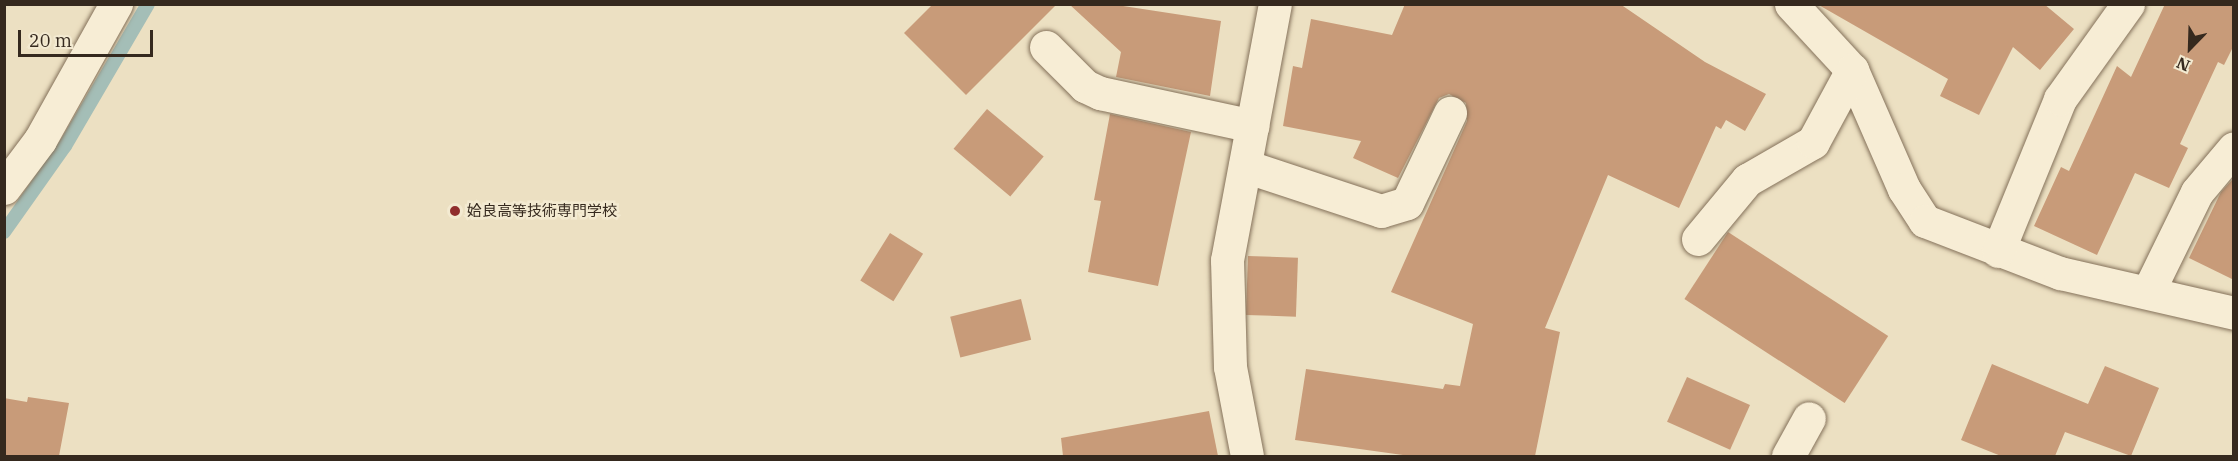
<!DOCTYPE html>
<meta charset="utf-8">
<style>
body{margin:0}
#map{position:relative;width:2238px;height:461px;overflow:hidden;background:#ece0c2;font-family:"IBM Plex Serif","Noto Sans JP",serif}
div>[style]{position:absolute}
.stream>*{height:14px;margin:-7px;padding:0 7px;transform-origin:7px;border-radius:7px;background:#a4beb7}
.building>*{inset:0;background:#c89b79;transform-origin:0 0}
.roads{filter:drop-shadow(0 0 2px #84715a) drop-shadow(0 0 2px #84715a)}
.street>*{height:33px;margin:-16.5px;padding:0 16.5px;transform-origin:16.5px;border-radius:16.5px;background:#f7edd5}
.dots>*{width:16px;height:16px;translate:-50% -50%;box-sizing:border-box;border:3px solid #f3ead1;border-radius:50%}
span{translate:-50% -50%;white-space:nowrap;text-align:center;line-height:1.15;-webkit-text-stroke:5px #f3ead1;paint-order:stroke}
.poi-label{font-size:15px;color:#35291e}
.left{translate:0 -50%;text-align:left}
.frame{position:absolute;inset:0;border:6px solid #35291e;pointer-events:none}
.north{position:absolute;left:2160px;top:18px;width:60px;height:60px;-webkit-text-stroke:4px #f3ead1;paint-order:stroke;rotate:203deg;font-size:16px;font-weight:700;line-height:24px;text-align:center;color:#35291e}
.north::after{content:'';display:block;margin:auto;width:21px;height:27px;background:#35291e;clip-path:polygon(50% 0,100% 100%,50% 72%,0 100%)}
.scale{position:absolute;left:18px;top:30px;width:135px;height:27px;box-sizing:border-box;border:3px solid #35291e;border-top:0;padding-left:8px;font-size:18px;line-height:21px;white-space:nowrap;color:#35291e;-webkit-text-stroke:4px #f3ead1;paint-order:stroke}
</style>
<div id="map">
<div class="stream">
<i style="left:4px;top:232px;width:105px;rotate:-54.7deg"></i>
<i style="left:65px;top:146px;width:164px;rotate:-59.7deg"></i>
</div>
<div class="building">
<i style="clip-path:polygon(933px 4px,1057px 4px,966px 95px,904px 33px)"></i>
<i style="clip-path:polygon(1069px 4px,1110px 4px,1221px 21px,1210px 96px,1116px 77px,1121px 52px)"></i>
<i style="clip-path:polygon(1405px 4px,1620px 4px,1705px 62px,1766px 94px,1745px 131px,1726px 120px,1721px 129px,1716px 126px,1679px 208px,1608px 175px,1545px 328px,1560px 332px,1535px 456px,1410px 456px,1295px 440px,1306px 369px,1443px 389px,1445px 384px,1460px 386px,1473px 324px,1391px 292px,1467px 121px,1466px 103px,1449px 94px,1439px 98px,1398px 178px,1353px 158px,1361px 141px,1283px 126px,1293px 66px,1302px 68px,1311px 19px,1392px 35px)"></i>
<i style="clip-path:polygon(1817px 4px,2044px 4px,2074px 29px,2040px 70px,2013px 47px,1979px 115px,1940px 96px,1948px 79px)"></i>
<i style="clip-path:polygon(2165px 4px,2234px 4px,2234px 45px,2224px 65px,2218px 62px,2180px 144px,2188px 148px,2169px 188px,2135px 173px,2097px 255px,2034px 226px,2061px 167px,2069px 171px,2117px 66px,2131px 77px)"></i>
<i style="left:987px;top:109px;width:74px;height:52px;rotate:40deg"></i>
<i style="clip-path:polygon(1110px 114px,1191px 132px,1158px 286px,1088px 272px,1101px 201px,1094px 200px)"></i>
<i style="clip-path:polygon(2234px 178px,2234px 280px,2189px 258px,2221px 192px)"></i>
<i style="left:1728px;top:232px;width:191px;height:80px;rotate:33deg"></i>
<i style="left:890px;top:233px;width:39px;height:56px;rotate:32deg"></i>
<i style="left:1248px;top:256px;width:50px;height:59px;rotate:2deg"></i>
<i style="left:1021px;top:299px;width:42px;height:73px;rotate:76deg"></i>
<i style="clip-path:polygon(1992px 364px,2088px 404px,2105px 366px,2159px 388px,2131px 456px,2065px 432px,2055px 456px,2001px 456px,1961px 440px)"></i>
<i style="left:1687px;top:377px;width:69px;height:49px;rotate:24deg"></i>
<i style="clip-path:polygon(28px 397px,69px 403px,59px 456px,4px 456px,4px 398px,27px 402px)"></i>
<i style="clip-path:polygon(1209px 411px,1218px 456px,1063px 456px,1061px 438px)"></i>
</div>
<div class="roads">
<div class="street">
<i style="left:1791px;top:4px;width:90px;rotate:47.3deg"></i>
<i style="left:1852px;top:70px;width:130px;rotate:66.4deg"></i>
<i style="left:1904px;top:189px;width:38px;rotate:57deg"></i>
<i style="left:1925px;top:221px;width:145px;rotate:21.1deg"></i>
<i style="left:2060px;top:273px;width:179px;rotate:12.9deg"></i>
<i style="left:1046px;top:47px;width:55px;rotate:45deg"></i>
<i style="left:1085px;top:86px;width:17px;rotate:25deg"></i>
<i style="left:1100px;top:93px;width:156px;rotate:12.2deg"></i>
<i style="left:1245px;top:166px;width:143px;rotate:18.3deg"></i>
<i style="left:1381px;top:211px;width:27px;rotate:-17deg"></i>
<i style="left:1407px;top:203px;width:100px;rotate:-64.5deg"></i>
<i style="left:4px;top:188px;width:60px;rotate:-53.1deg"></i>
<i style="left:40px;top:140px;width:156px;rotate:-60.8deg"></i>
<i style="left:1698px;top:239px;width:77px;rotate:-50.3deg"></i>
<i style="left:1747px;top:180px;width:76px;rotate:-29.9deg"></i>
<i style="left:1813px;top:142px;width:82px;rotate:-61.6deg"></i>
<i style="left:1998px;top:251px;width:164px;rotate:-67.8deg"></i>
<i style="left:2060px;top:99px;width:117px;rotate:-54.4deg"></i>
<i style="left:2148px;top:292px;width:111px;rotate:-63.9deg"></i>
<i style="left:2197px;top:192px;width:57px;rotate:-49.9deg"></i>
<i style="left:1247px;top:456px;width:91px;rotate:-100.8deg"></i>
<i style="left:1230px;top:367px;width:107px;rotate:-91.6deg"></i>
<i style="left:1227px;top:260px;width:260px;rotate:-79.4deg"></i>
<i style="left:1788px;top:456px;width:43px;rotate:-61.1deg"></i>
</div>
</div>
<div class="dots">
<i style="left:455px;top:211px;background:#902e2d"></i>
</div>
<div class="poi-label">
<span class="left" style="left:467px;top:211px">姶良高等技術専門学校</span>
</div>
<div class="frame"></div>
<div class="north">N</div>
<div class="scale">20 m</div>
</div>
